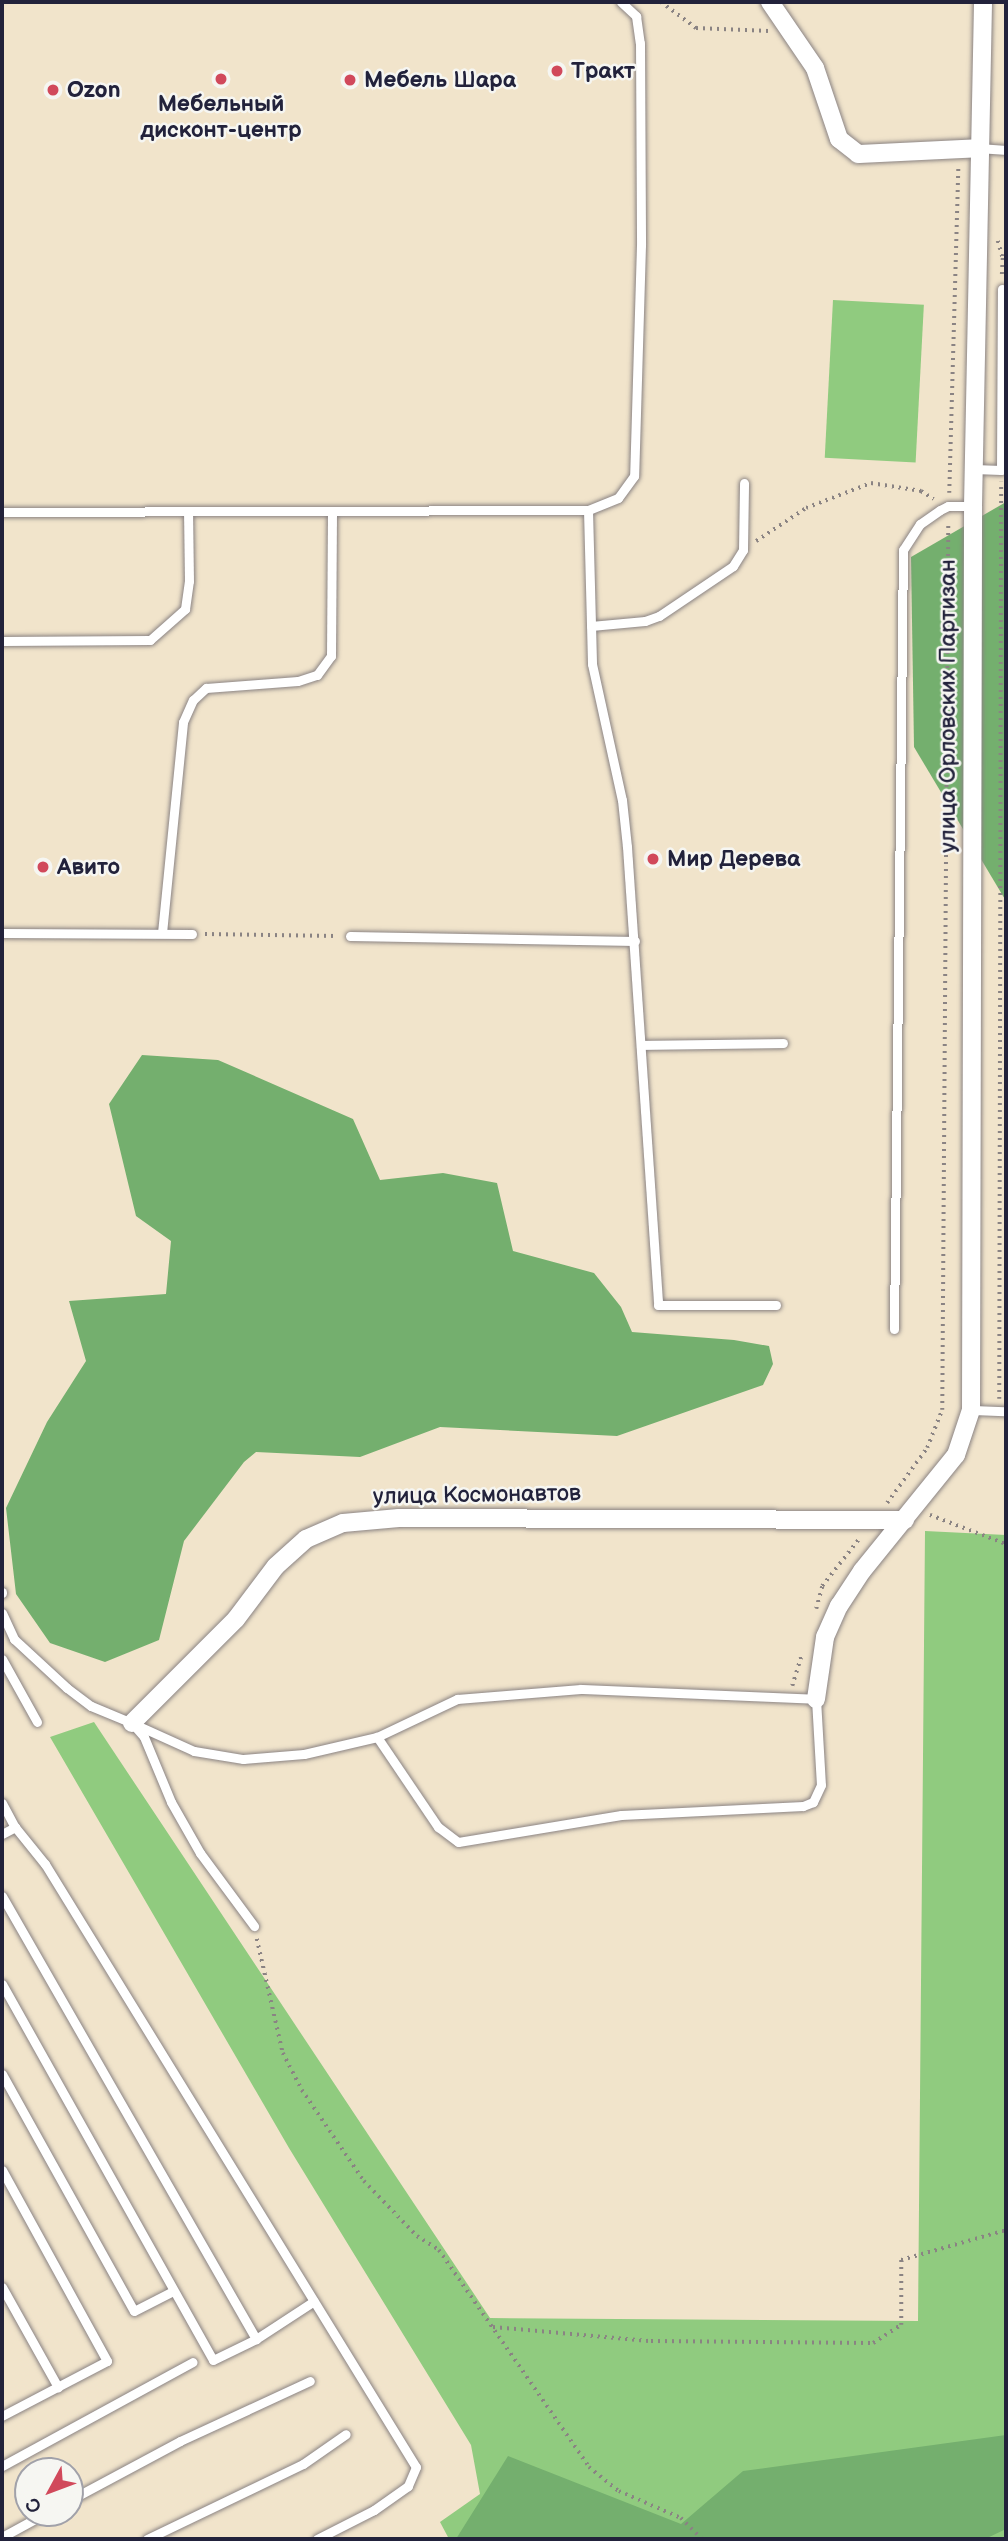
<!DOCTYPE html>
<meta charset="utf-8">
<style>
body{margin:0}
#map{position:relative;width:1008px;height:2541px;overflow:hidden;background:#f1e4cb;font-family:"Balsamiq Sans",sans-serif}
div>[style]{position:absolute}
.green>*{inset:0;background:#90cb7f;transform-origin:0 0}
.forest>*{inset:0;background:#74af6e}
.path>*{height:3.5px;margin-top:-1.75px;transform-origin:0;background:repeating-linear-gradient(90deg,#8a8383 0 2px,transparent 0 7px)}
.roads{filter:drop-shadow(0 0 2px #8a8383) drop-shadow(0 0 2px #8a8383)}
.service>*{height:9px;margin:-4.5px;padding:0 4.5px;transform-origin:4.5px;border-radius:4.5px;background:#fff}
.minor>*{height:18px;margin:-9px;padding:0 9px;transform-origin:9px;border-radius:9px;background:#fff}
.dots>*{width:19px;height:19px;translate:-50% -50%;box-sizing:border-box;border:4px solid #f6f6f2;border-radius:50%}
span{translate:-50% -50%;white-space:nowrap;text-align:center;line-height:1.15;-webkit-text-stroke:5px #f6f6f2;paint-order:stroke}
.poi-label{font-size:23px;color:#22223b;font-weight:700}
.left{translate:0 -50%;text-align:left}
.street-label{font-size:23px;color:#22223b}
.frame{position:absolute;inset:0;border:4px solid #22223b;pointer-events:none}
.north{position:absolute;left:14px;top:2457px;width:70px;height:70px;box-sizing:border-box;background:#f6f6f2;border:2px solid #a1a1a9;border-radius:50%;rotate:229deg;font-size:19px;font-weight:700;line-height:28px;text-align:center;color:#22223b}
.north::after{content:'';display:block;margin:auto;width:24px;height:32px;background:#d1495b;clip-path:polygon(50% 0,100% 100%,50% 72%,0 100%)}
</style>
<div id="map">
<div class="green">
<i style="left:833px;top:300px;width:91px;height:158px;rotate:3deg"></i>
<i style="clip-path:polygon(925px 1531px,1006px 1535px,1006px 2539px,449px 2539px,440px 2522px,480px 2494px,471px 2445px,289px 2148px,50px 1737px,94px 1722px,490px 2318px,918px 2321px)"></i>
</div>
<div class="forest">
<i style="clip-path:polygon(1006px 502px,1006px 901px,914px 747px,911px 557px)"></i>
<i style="clip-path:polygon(142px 1055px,218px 1060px,353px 1119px,380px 1180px,443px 1173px,497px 1183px,513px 1251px,594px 1273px,621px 1307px,632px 1332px,734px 1340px,769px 1346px,773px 1364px,763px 1385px,617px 1436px,440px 1427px,360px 1457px,256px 1452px,244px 1462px,184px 1541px,159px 1640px,105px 1662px,50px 1643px,16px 1594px,6px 1508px,47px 1422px,86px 1361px,69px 1301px,166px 1294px,171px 1241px,136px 1216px,109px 1104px)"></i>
<i style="clip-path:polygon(1006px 2435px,1006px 2529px,985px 2539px,456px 2539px,508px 2456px,681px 2524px,743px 2471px)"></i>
</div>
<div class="path">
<i style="left:661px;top:2px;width:44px;rotate:36.6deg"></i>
<i style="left:696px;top:28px;width:73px;rotate:2.4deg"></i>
<i style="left:998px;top:241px;width:18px;rotate:74deg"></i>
<i style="left:1003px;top:258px;width:17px;rotate:93deg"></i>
<i style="left:949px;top:493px;width:325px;rotate:-88.4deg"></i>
<i style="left:756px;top:541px;width:60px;rotate:-33.4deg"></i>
<i style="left:806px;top:508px;width:70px;rotate:-21deg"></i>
<i style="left:871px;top:483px;width:51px;rotate:9.1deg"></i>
<i style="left:921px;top:491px;width:15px;rotate:32deg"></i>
<i style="left:205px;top:934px;width:132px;rotate:0.9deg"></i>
<i style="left:999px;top:1399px;width:917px;rotate:-89.88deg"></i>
<i style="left:887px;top:1503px;width:68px;rotate:-54deg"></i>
<i style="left:927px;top:1448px;width:41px;rotate:-68.5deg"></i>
<i style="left:942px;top:1410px;width:888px;rotate:-89.61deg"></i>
<i style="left:930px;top:1515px;width:81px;rotate:20.9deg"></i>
<i style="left:816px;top:1609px;width:24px;rotate:-75deg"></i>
<i style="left:822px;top:1586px;width:60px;rotate:-51.8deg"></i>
<i style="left:792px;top:1686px;width:34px;rotate:-73deg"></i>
<i style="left:257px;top:1939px;width:117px;rotate:77.2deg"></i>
<i style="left:283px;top:2053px;width:42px;rotate:62.8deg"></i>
<i style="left:302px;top:2090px;width:110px;rotate:55.7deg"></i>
<i style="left:364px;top:2181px;width:76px;rotate:46.1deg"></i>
<i style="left:417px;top:2236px;width:26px;rotate:32deg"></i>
<i style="left:439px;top:2250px;width:264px;rotate:55.3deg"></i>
<i style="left:589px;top:2467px;width:38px;rotate:39deg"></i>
<i style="left:619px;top:2491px;width:68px;rotate:23.5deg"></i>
<i style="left:681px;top:2518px;width:30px;rotate:45deg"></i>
<i style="left:493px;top:2327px;width:159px;rotate:5.1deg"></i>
<i style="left:651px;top:2341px;width:222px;rotate:0.5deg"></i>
<i style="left:873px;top:2343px;width:33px;rotate:-33deg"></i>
<i style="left:901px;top:2325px;width:65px;rotate:-90deg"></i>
<i style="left:901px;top:2260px;width:109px;rotate:-15.9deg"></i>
</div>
<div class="roads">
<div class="service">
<i style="left:621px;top:2px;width:21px;rotate:43deg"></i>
<i style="left:636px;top:16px;width:27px;rotate:82deg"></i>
<i style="left:640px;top:43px;width:202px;rotate:89.7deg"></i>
<i style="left:641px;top:245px;width:231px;rotate:91.7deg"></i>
<i style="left:634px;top:476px;width:27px;rotate:126deg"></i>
<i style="left:618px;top:498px;width:32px;rotate:158deg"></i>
<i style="left:588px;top:510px;width:154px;rotate:88.5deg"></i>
<i style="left:592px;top:664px;width:139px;rotate:77.6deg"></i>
<i style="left:622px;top:800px;width:47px;rotate:83.9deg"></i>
<i style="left:627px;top:847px;width:459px;rotate:86.1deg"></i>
<i style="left:658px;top:1305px;width:118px"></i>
<i style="left:979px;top:148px;width:27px;rotate:4deg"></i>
<i style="left:974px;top:469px;width:27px;rotate:2deg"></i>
<i style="left:1001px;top:470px;width:181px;rotate:-89.7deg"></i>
<i style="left:2px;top:512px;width:586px;rotate:-0.2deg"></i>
<i style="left:591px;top:626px;width:54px;rotate:-5.3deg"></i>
<i style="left:645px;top:621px;width:15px;rotate:-20deg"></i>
<i style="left:659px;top:616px;width:89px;rotate:-34deg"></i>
<i style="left:733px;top:566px;width:19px;rotate:-58deg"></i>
<i style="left:743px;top:550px;width:67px;rotate:-89.1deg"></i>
<i style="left:2px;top:641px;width:148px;rotate:-0.4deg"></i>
<i style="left:150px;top:640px;width:47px;rotate:-41.5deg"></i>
<i style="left:185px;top:609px;width:28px;rotate:-82deg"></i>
<i style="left:189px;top:581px;width:70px;rotate:-90.8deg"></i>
<i style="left:2px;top:933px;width:190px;rotate:0.3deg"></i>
<i style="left:162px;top:933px;width:212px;rotate:-84.3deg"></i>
<i style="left:183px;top:722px;width:24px;rotate:-66deg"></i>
<i style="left:193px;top:700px;width:18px;rotate:-43deg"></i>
<i style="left:206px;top:688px;width:92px;rotate:-4.4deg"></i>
<i style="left:298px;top:681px;width:20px;rotate:-18deg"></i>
<i style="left:317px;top:675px;width:24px;rotate:-54deg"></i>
<i style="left:331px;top:656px;width:145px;rotate:-89.6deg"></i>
<i style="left:350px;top:936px;width:285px;rotate:1deg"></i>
<i style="left:641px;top:1045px;width:142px;rotate:-0.8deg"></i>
<i style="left:894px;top:1329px;width:779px;rotate:-89.34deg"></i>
<i style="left:903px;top:550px;width:31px;rotate:-57deg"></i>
<i style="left:920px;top:524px;width:24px;rotate:-35deg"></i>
<i style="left:940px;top:510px;width:9px;rotate:-27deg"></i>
<i style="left:948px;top:506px;width:25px"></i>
<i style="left:971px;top:1410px;width:35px;rotate:2deg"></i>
<i style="left:2px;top:1592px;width:1px;rotate:90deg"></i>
<i style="left:2px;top:1613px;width:29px;rotate:65deg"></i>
<i style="left:14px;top:1639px;width:72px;rotate:42.8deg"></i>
<i style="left:67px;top:1688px;width:30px;rotate:37deg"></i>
<i style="left:91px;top:1706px;width:44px;rotate:22.5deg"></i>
<i style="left:132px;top:1723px;width:18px;rotate:49deg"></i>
<i style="left:144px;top:1737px;width:70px;rotate:67.4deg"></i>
<i style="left:171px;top:1802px;width:59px;rotate:60.4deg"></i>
<i style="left:200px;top:1853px;width:91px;rotate:53.5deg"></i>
<i style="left:2px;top:1659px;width:72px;rotate:60.9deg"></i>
<i style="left:132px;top:1723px;width:68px;rotate:24.3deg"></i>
<i style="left:194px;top:1751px;width:50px;rotate:9.3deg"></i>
<i style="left:243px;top:1759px;width:61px;rotate:-4.7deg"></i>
<i style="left:304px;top:1754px;width:75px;rotate:-13.1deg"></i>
<i style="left:377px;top:1737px;width:89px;rotate:-25.4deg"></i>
<i style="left:457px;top:1699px;width:124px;rotate:-4.6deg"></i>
<i style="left:581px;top:1689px;width:235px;rotate:2.4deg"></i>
<i style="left:816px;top:1699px;width:86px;rotate:86.7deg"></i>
<i style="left:821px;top:1785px;width:19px;rotate:115deg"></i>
<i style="left:813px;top:1802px;width:11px;rotate:158deg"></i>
<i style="left:803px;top:1806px;width:182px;rotate:177.2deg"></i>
<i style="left:621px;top:1815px;width:165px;rotate:170.6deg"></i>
<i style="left:458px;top:1842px;width:25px;rotate:-143deg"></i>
<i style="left:438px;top:1827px;width:109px;rotate:-124.1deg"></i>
<i style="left:2px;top:1803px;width:27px;rotate:62deg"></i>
<i style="left:2px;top:1834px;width:15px;rotate:-28deg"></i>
<i style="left:15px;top:1827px;width:48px;rotate:51deg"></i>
<i style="left:45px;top:1864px;width:708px;rotate:58.4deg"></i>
<i style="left:416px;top:2467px;width:21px;rotate:113deg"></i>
<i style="left:408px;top:2486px;width:42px;rotate:144.8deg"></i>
<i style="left:374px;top:2510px;width:64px;rotate:153deg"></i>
<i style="left:2px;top:1896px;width:511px;rotate:60.17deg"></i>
<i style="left:2px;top:1984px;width:431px;rotate:60.7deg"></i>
<i style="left:213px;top:2360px;width:48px;rotate:-26deg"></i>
<i style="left:256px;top:2339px;width:69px;rotate:-33.2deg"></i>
<i style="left:2px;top:2074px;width:271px;rotate:60.9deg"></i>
<i style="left:134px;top:2311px;width:44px;rotate:-27.1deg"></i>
<i style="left:2px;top:2170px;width:218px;rotate:61.2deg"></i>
<i style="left:107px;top:2361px;width:119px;rotate:152.4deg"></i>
<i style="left:2px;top:2287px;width:115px;rotate:60.8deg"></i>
<i style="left:2px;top:2466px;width:217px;rotate:-28.6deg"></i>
<i style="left:70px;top:2500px;width:125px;rotate:-28.2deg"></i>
<i style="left:180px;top:2441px;width:143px;rotate:-24.8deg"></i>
<i style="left:2px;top:2537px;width:50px;rotate:-28.6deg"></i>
<i style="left:147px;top:2539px;width:173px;rotate:-25.7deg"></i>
<i style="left:303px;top:2464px;width:52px;rotate:-34.9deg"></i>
</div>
<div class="minor">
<i style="left:770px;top:2px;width:80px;rotate:55.7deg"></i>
<i style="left:815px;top:68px;width:75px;rotate:71.3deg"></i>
<i style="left:839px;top:139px;width:24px;rotate:38deg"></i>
<i style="left:858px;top:154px;width:121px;rotate:-2.8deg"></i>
<i style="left:816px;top:1699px;width:63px;rotate:-81.7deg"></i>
<i style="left:825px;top:1637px;width:34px;rotate:-66deg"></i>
<i style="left:839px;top:1606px;width:42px;rotate:-56.7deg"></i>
<i style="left:862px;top:1571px;width:149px;rotate:-51deg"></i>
<i style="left:956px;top:1455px;width:47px;rotate:-71.6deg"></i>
<i style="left:971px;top:1410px;width:904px;rotate:-89.87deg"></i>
<i style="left:973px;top:506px;width:504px;rotate:-88.86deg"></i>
<i style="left:132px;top:1723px;width:147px;rotate:-45deg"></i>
<i style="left:236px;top:1619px;width:66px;rotate:-53deg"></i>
<i style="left:276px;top:1566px;width:40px;rotate:-42deg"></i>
<i style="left:306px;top:1539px;width:40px;rotate:-23.4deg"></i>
<i style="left:343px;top:1523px;width:56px;rotate:-5.1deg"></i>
<i style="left:399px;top:1518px;width:506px;rotate:0.23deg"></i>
</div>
</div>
<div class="dots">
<i style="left:557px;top:71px;background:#d1495b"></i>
<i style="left:221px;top:79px;background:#d1495b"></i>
<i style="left:350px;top:80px;background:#d1495b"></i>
<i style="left:53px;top:90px;background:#d1495b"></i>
<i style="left:653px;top:859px;background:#d1495b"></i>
<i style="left:43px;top:867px;background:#d1495b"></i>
</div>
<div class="poi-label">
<span class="left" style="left:571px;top:71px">Тракт</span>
<span class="left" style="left:364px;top:80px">Мебель Шара</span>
<span class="left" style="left:67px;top:90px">Ozon</span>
<span style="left:221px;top:117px">Мебельный<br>дисконт-центр</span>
<span class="left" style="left:667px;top:859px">Мир Дерева</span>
<span class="left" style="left:57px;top:867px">Авито</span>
</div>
<div class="street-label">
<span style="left:948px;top:706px;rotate:-90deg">улица Орловских Партизан</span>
<span style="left:477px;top:1495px;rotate:-1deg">улица Космонавтов</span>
</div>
<div class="frame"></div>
<div class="north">С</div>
</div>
